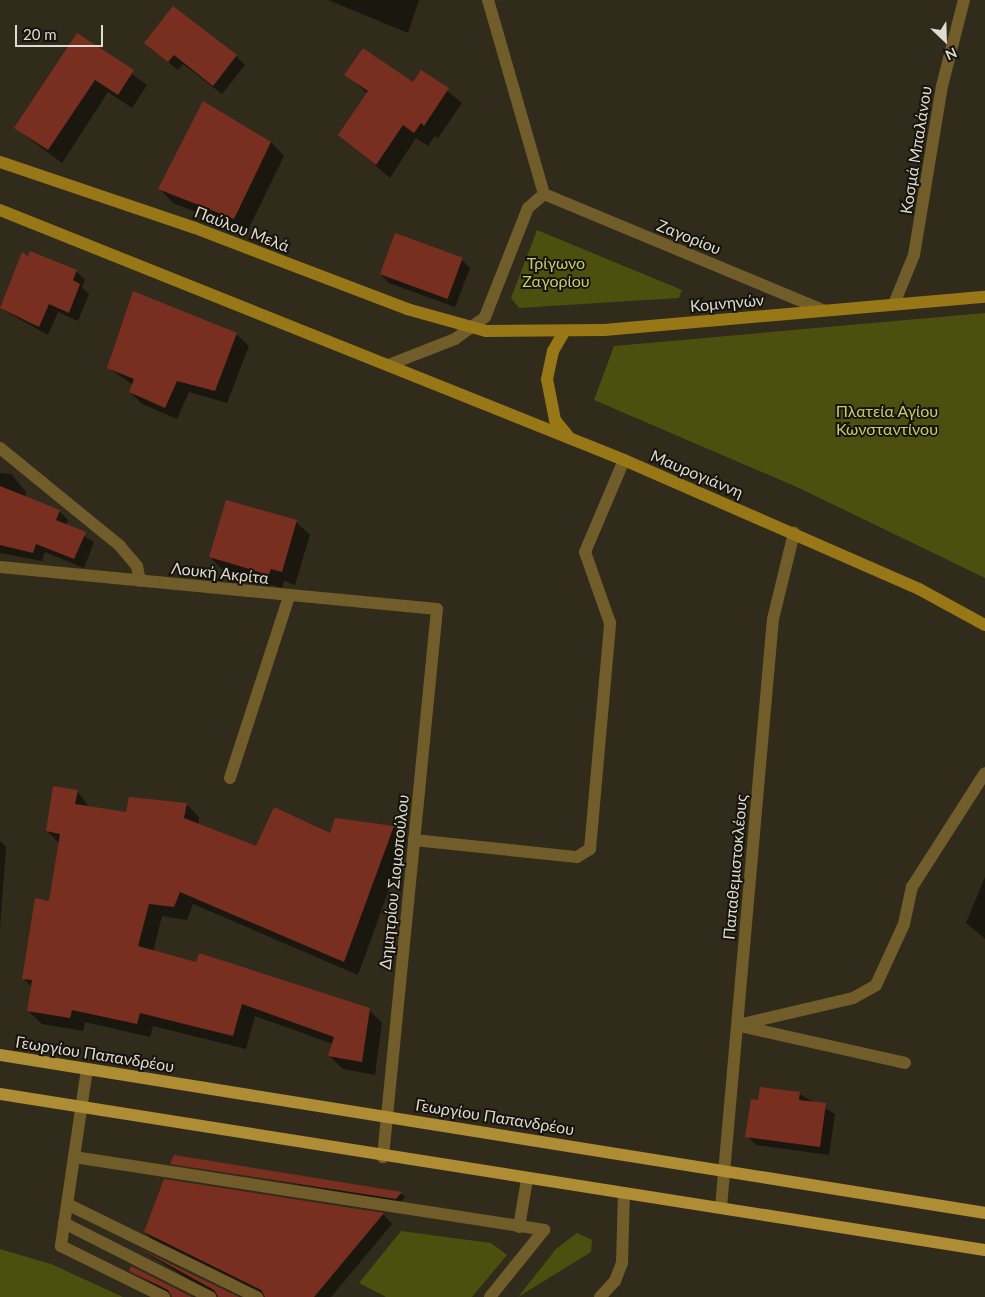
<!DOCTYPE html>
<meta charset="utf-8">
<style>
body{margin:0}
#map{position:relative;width:985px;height:1297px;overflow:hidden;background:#312b1c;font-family:Lato,sans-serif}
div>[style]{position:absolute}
.green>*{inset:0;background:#4c4f0d}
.shadow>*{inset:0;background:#0007}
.building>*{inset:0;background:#782f20;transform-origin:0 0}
.lane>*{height:12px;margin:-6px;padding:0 6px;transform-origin:6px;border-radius:6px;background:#715d29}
.street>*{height:12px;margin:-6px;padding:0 6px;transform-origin:6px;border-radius:6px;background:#715d29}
.secondary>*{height:12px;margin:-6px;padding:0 6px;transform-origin:6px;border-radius:6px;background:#987716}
.primary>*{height:12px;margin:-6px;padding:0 6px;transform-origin:6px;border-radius:6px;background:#af8d34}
span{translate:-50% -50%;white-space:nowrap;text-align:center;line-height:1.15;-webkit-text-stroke:4px #17140d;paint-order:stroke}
.street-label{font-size:16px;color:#dedbd1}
.park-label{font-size:16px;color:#c6ce5d}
.north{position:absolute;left:920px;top:15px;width:50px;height:50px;-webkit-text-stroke:4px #17140d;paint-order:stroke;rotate:156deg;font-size:14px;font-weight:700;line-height:20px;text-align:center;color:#dedbd1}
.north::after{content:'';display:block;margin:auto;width:18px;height:22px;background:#dedbd1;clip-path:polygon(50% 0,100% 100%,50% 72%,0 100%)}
.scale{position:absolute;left:15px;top:25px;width:88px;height:22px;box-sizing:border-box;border:2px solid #dedbd1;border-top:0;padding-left:6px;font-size:15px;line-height:18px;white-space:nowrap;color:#dedbd1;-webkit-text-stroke:4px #17140d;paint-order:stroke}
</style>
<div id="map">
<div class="green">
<i style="clip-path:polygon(537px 230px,682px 290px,679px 298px,519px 308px,511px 298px)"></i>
<i style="clip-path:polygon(985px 313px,985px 578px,799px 488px,594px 400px,614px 346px)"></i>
<i style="clip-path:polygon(401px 1231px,491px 1243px,507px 1255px,472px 1297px,386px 1297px,359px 1283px)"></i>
<i style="clip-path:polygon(577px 1233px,592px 1240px,591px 1252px,518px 1297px,556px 1249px)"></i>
<i style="clip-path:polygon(0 1249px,51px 1264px,123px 1297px,0 1297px)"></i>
</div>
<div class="shadow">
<i style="clip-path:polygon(328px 0,419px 0,408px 33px)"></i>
<i style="clip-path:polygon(78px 35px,147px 85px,132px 108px,108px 92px,62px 163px,15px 128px)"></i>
<i style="clip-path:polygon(145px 43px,236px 56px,245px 65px,222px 94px,183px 64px,178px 70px)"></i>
<i style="clip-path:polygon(422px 71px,462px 103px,438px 138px,435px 136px,428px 146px,416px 138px,390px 178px,340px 135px,368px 94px,346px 74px,413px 83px)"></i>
<i style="clip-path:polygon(271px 142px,284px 156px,247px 232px,173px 203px,160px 189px)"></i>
<i style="clip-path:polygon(23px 254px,76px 271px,85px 280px,82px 287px,89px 294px,78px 321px,58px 312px,48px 335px,0 308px)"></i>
<i style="clip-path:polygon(461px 259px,470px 268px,455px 307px,389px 283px,380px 274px)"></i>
<i style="clip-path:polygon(236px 334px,249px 346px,227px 403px,189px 392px,177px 419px,142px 404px,130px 392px,133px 385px,109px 368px)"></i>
<i style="clip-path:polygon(0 473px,11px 474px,26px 492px,25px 498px,59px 511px,68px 520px,66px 525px,94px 542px,84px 568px,45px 552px,42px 561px,0 553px)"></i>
<i style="clip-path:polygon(296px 522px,310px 535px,295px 585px,284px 581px,282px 588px,224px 571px,210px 557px)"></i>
<i style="clip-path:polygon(77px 791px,90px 808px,127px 814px,186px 804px,199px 817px,198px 825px,256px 848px,393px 827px,407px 840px,358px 975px,193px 904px,187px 920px,162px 916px,153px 952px,369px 1010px,382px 1023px,375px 1075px,343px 1069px,329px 1056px,333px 1044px,255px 1016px,246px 1049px,153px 1026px,150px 1037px,85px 1022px,83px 1031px,42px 1024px,28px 1011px,32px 987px,23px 978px,50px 902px,60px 844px,47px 831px)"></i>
<i style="clip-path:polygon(0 841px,6px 847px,0 929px)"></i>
<i style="clip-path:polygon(985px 877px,985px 939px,966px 923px)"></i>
<i style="clip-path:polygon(799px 1094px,835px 1114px,829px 1155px,756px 1145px,747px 1136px,759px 1101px)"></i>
<i style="clip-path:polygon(172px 1163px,401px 1193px,405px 1197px,400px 1202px)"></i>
<i style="clip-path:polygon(165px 1181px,383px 1214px,392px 1224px,331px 1297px,265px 1297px,155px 1242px,145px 1232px)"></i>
<i style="clip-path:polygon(144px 1252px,236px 1297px,218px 1297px)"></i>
<i style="clip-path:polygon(130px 1270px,189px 1297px,173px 1297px)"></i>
</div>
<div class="building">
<i style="clip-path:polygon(173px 6px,237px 55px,213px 86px,174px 55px,168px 62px,144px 43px)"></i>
<i style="clip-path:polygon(77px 33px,134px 70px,118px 95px,95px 80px,48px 150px,14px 128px)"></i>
<i style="clip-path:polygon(363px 48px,413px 82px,421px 70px,449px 88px,424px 126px,421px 123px,414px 133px,403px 125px,376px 165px,338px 135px,368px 91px,344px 75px)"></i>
<i style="clip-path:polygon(203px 101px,271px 142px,234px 219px,158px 189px)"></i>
<i style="left:395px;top:233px;width:72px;height:44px;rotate:20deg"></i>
<i style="clip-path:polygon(30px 251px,77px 270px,73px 280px,80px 284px,69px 313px,49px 304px,39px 327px,0 308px,22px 252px,28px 256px)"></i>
<i style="clip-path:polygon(133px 291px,237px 333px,215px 391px,177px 381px,165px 408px,129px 392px,134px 379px,107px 368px)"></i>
<i style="clip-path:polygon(0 486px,60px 510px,56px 520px,86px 532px,74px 559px,36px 544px,33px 553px,0 545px)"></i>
<i style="clip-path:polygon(226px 500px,297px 520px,282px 572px,271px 569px,269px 575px,209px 557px)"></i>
<i style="clip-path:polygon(53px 786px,78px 790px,75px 804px,126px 812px,129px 797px,187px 803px,184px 818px,256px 846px,274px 807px,330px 833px,335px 818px,394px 826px,344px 962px,180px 892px,174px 907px,149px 904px,138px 946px,196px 962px,199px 953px,370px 1008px,362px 1062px,328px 1056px,334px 1037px,242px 1004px,233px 1036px,140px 1013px,137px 1024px,72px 1010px,70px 1018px,27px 1011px,32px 980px,22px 979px,35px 898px,49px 901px,60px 834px,46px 831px)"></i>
<i style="clip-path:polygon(760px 1087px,800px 1092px,799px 1100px,826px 1103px,820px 1147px,745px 1137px,751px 1099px,758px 1100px)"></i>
<i style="clip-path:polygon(174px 1155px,402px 1192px,396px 1199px,170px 1164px)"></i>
<i style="clip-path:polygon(164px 1179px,384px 1213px,314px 1297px,265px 1297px,261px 1290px,144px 1232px)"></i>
<i style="clip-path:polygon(138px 1248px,239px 1297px,218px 1297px,214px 1290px)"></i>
<i style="clip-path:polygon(131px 1266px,192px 1297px,172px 1297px,168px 1290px,129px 1271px)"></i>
</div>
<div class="lane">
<i style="left:87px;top:1069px;width:179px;rotate:98.4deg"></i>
<i style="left:61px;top:1246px;width:115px;rotate:26.3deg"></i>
<i style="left:74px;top:1157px;width:476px;rotate:8.8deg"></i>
<i style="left:544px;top:1230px;width:86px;rotate:128.9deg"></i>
<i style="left:67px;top:1204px;width:212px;rotate:26.1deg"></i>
<i style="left:64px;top:1223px;width:164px;rotate:26.9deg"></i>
<i style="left:519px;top:1227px;width:49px;rotate:-80.5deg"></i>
<i style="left:600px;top:1297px;width:22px;rotate:-47deg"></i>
<i style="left:615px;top:1281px;width:19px;rotate:-69deg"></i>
<i style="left:622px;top:1263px;width:70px;rotate:-88.4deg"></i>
</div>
<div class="street">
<i style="left:488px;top:0;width:202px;rotate:73.9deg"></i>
<i style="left:544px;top:194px;width:302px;rotate:22.6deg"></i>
<i style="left:894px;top:304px;width:53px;rotate:-67.8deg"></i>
<i style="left:914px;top:255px;width:171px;rotate:-80.6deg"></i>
<i style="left:942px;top:86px;width:89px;rotate:-75.7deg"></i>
<i style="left:391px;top:364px;width:69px;rotate:-21.3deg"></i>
<i style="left:455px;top:339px;width:37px;rotate:-36deg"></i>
<i style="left:485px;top:317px;width:117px;rotate:-68.5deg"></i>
<i style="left:528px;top:208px;width:21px;rotate:-41deg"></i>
<i style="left:0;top:448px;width:155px;rotate:39.2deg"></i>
<i style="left:120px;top:546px;width:26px;rotate:50deg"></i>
<i style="left:137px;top:566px;width:15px;rotate:79deg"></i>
<i style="left:0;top:567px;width:439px;rotate:5.5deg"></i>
<i style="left:437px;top:609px;width:551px;rotate:95.63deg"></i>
<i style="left:230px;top:778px;width:191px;rotate:-72deg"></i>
<i style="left:414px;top:840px;width:164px;rotate:6deg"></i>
<i style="left:577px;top:857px;width:15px;rotate:-32deg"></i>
<i style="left:590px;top:849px;width:227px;rotate:-84.9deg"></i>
<i style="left:610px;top:623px;width:75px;rotate:-109.4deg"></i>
<i style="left:585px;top:552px;width:100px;rotate:-67deg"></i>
<i style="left:738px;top:1025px;width:118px;rotate:-13.2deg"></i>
<i style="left:853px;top:998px;width:26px;rotate:-29deg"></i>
<i style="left:876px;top:985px;width:67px;rotate:-65.3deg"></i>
<i style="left:904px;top:924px;width:38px;rotate:-78deg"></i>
<i style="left:912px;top:887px;width:135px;rotate:-57.4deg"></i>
<i style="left:740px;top:1026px;width:169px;rotate:12.6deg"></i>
<i style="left:721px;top:1207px;width:590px;rotate:-84.95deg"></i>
<i style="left:773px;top:619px;width:89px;rotate:-76.3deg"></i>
</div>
<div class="secondary">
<i style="left:0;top:162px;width:206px;rotate:18.7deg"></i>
<i style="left:195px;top:228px;width:227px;rotate:20.9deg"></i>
<i style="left:407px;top:309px;width:82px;rotate:15.6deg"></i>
<i style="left:486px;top:331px;width:118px;rotate:-0.5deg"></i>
<i style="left:604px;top:330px;width:382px;rotate:-5deg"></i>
<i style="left:0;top:210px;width:672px;rotate:21.83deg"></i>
<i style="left:624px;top:460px;width:322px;rotate:23.6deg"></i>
<i style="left:919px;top:589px;width:75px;rotate:28.6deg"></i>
<i style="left:564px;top:332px;width:22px;rotate:120deg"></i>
<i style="left:553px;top:351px;width:29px;rotate:102deg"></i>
<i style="left:547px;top:379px;width:42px;rotate:79deg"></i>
<i style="left:555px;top:420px;width:22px;rotate:51deg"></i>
</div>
<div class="primary">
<i style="left:0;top:1055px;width:998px;rotate:9.11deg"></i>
<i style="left:0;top:1094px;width:997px;rotate:9deg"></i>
</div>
<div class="street-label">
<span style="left:916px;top:150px;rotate:-81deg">Κοσμά Μπαλάνου</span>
<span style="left:242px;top:229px;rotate:21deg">Παύλου Μελά</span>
<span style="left:689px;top:237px;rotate:22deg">Ζαγορίου</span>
<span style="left:727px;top:303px;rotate:-5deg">Κομνηνών</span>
<span style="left:697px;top:474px;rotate:23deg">Μαυρογιάννη</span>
<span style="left:220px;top:573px;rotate:6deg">Λουκή Ακρίτα</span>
<span style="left:735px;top:867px;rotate:-85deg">Παπαθεμιστοκλέους</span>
<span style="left:394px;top:882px;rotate:-84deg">Δημητρίου Σιομοπούλου</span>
<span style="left:95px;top:1054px;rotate:9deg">Γεωργίου Παπανδρέου</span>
<span style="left:495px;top:1117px;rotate:9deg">Γεωργίου Παπανδρέου</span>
</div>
<div class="park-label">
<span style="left:556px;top:272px">Τρίγωνο<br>Ζαγορίου</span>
<span style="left:887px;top:420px">Πλατεία Αγίου<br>Κωνσταντίνου</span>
</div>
<div class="north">N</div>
<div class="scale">20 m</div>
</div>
